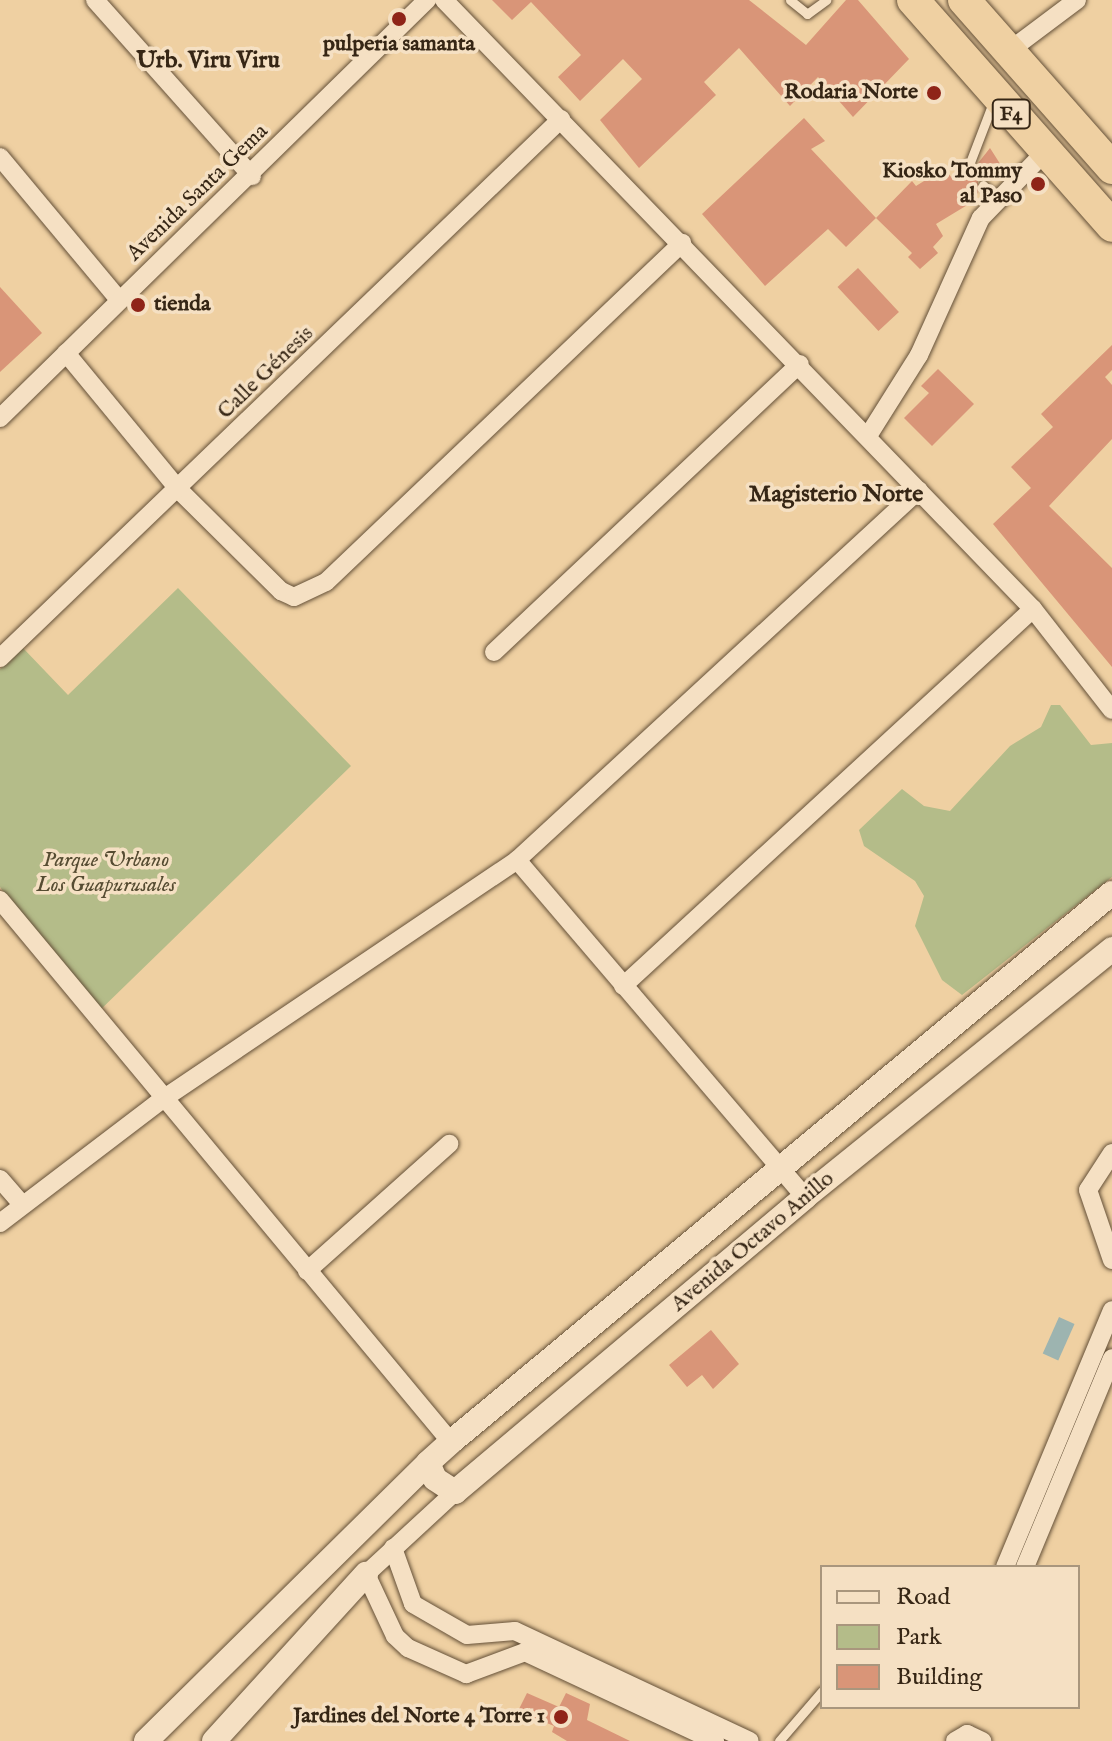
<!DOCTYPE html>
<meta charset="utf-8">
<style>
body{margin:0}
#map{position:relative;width:1112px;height:1741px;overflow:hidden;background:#efd0a2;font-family:"IM FELL English",serif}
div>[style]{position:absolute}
.green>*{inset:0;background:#b4bc89}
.water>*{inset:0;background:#9db4b0;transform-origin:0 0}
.building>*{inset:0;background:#d99578;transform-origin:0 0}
.roads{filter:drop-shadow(0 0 2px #645038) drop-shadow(0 0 2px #645038)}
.lane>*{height:9px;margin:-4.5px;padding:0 4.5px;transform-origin:4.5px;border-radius:4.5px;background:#f5e0c3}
.street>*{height:18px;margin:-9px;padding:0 9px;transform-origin:9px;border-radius:9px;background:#f5e0c3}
.secondary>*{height:24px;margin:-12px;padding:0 12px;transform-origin:12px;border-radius:12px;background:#f5e0c3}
.highway>*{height:32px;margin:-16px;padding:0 16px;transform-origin:16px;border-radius:16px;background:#efd0a2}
.dots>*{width:22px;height:22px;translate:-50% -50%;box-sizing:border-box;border:4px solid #f5e0c3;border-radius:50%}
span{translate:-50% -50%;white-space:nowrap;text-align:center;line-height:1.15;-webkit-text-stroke:7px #f5e0c3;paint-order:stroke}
.shield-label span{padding:2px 6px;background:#f5e0c3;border:2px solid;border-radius:6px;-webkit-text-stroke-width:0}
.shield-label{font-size:20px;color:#362615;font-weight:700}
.poi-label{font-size:22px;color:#362615;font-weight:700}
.right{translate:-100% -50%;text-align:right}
.left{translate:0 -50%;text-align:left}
.street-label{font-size:22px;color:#362615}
.park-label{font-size:22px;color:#564c32;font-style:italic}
.neighbourhood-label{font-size:24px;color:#362615;font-weight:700}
.legend{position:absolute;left:820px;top:1565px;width:260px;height:144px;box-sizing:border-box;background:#f5e0c3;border:2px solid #a9967d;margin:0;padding:10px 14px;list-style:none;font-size:24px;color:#362615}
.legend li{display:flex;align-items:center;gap:16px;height:40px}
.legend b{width:40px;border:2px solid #a9967d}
</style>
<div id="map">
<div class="green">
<i style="clip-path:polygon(178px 588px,351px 766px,94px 1016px,0 887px,0 669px,23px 648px,68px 695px)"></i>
<i style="clip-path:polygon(1051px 705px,1060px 705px,1091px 745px,1112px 743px,1112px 877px,962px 995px,942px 980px,915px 926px,924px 896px,915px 881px,864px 846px,859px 830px,902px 789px,924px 806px,950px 811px,1010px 746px,1041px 727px)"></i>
</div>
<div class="water">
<i style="left:1059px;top:1317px;width:17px;height:40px;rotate:24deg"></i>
</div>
<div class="building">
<i style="clip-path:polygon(492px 0,749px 0,806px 45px,846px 0,858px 0,909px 59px,853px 117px,818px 77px,790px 106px,739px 48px,704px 82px,716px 95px,639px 168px,600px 120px,642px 79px,623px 59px,580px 101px,558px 77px,581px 55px,531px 2px,512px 20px)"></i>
<i style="clip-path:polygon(804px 118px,825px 141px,811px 149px,876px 218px,846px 247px,828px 229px,765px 286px,702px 214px)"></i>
<i style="clip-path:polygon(990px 148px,1004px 170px,990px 181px,978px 179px,978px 193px,967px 200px,969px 204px,936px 224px,943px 236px,933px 247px,938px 253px,920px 269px,908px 257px,912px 253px,876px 218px,912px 181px,916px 186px,945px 168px,951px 177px,963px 169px,971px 172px)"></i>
<i style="left:858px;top:268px;width:60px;height:28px;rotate:47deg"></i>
<i style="clip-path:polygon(0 287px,42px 333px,0 372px)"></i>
<i style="clip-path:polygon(1112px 345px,1112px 370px,1105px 377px,1112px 385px,1112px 439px,1049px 506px,1112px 568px,1112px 667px,993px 524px,1031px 488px,1011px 467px,1053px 427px,1041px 414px)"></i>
<i style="clip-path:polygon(938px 369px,974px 404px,932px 446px,904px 418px,929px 393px,921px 386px)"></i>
<i style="clip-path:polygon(711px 1330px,739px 1364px,713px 1389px,702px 1375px,687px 1387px,669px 1365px)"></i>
<i style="clip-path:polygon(527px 1693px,559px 1707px,566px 1693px,590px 1704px,587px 1720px,630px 1741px,567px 1741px,552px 1732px,554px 1726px,518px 1711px)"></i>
</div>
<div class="roads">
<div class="lane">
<i style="left:790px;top:0;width:22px;rotate:39deg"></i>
<i style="left:807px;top:14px;width:24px;rotate:-36deg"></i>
<i style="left:969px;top:165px;width:70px;rotate:-69deg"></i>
<i style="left:983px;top:185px;width:18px;rotate:43deg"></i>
<i style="left:779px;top:1741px;width:66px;rotate:-49.3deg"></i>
</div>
<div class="street">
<i style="left:95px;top:0;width:236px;rotate:48.3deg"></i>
<i style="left:444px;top:0;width:847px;rotate:45.96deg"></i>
<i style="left:1033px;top:609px;width:128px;rotate:52deg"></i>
<i style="left:1009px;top:51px;width:85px;rotate:-36.9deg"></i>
<i style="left:0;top:157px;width:186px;rotate:50.2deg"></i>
<i style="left:66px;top:353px;width:178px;rotate:50.5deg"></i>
<i style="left:179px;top:490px;width:144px;rotate:44.7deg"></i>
<i style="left:281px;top:591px;width:14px;rotate:25deg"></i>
<i style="left:294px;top:597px;width:35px;rotate:-25deg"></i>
<i style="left:326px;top:582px;width:492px;rotate:-43.6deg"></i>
<i style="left:0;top:418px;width:598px;rotate:-44.39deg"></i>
<i style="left:868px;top:436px;width:96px;rotate:-57.8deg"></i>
<i style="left:919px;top:355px;width:150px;rotate:-65.7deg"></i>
<i style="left:981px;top:218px;width:93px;rotate:-45.9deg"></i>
<i style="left:494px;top:652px;width:420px;rotate:-43.3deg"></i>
<i style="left:0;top:658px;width:778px;rotate:-43.85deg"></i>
<i style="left:517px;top:860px;width:443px;rotate:49.5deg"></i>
<i style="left:0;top:900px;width:705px;rotate:50.24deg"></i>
<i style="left:623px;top:986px;width:557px;rotate:-42.6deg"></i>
<i style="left:1112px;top:1153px;width:44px;rotate:123deg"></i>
<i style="left:1088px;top:1190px;width:74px;rotate:71.1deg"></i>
<i style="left:0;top:1179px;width:32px;rotate:49deg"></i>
<i style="left:0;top:1223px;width:205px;rotate:-37.3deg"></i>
<i style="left:163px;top:1099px;width:427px;rotate:-34deg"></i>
<i style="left:517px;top:860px;width:546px;rotate:-42.63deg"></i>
<i style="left:307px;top:1271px;width:191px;rotate:-41.8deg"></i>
<i style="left:455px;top:1492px;width:121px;rotate:137.3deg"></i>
<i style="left:366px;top:1574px;width:68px;rotate:64.9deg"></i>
<i style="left:395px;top:1636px;width:18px;rotate:43deg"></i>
<i style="left:408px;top:1648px;width:64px;rotate:24.1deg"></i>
<i style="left:466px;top:1674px;width:63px;rotate:-20.4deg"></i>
<i style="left:525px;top:1652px;width:210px;rotate:25.1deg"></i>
<i style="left:393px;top:1548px;width:59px;rotate:70.3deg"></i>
<i style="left:413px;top:1604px;width:62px;rotate:29.9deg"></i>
<i style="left:467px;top:1635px;width:48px;rotate:-4.8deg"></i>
<i style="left:515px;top:1631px;width:259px;rotate:25.1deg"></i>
<i style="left:1005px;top:1567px;width:278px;rotate:-67.4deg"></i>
<i style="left:1025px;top:1567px;width:226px;rotate:-67.4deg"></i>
<i style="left:955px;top:1741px;width:14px;rotate:-30deg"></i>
<i style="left:967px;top:1734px;width:17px;rotate:25deg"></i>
</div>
<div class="secondary">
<i style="left:1112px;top:893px;width:859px;rotate:140.29deg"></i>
<i style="left:451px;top:1442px;width:31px;rotate:138deg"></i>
<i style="left:428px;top:1463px;width:17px;rotate:66deg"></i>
<i style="left:435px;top:1479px;width:24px;rotate:33deg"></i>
<i style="left:455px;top:1492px;width:458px;rotate:-40.1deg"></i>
<i style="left:805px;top:1197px;width:395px;rotate:-38.9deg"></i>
<i style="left:146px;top:1741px;width:396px;rotate:-44.6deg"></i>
<i style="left:214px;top:1741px;width:226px;rotate:-47.7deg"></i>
</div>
<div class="highway">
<i style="left:913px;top:0;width:301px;rotate:48.6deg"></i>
<i style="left:964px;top:0;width:224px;rotate:48.6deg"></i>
</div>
</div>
<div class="dots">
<i style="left:399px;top:19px;background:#8f2418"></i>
<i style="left:934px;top:93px;background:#8f2418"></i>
<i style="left:1038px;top:184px;background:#8f2418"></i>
<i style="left:138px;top:305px;background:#8f2418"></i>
<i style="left:561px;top:1717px;background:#8f2418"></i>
</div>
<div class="shield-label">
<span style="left:1011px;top:114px">F4</span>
</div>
<div class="poi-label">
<span style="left:399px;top:45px">pulperia samanta</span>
<span class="right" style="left:918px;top:93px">Rodaria Norte</span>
<span class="right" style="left:1022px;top:184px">Kiosko Tommy<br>al Paso</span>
<span class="left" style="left:154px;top:305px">tienda</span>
<span class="right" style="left:545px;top:1717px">Jardines del Norte 4 Torre 1</span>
</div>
<div class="street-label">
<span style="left:198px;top:193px;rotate:-44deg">Avenida Santa Gema</span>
<span style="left:266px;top:373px;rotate:-44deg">Calle Génesis</span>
<span style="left:753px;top:1242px;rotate:-40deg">Avenida Octavo Anillo</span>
</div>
<div class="park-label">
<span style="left:106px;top:873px">Parque Urbano<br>Los Guapurusales</span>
</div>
<div class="neighbourhood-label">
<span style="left:208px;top:61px">Urb. Viru Viru</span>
<span style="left:836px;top:495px">Magisterio Norte</span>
</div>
<ul class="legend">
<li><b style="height:10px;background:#f5e0c3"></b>Road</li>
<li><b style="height:22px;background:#b4bc89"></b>Park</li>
<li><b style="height:22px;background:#d99578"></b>Building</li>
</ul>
</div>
